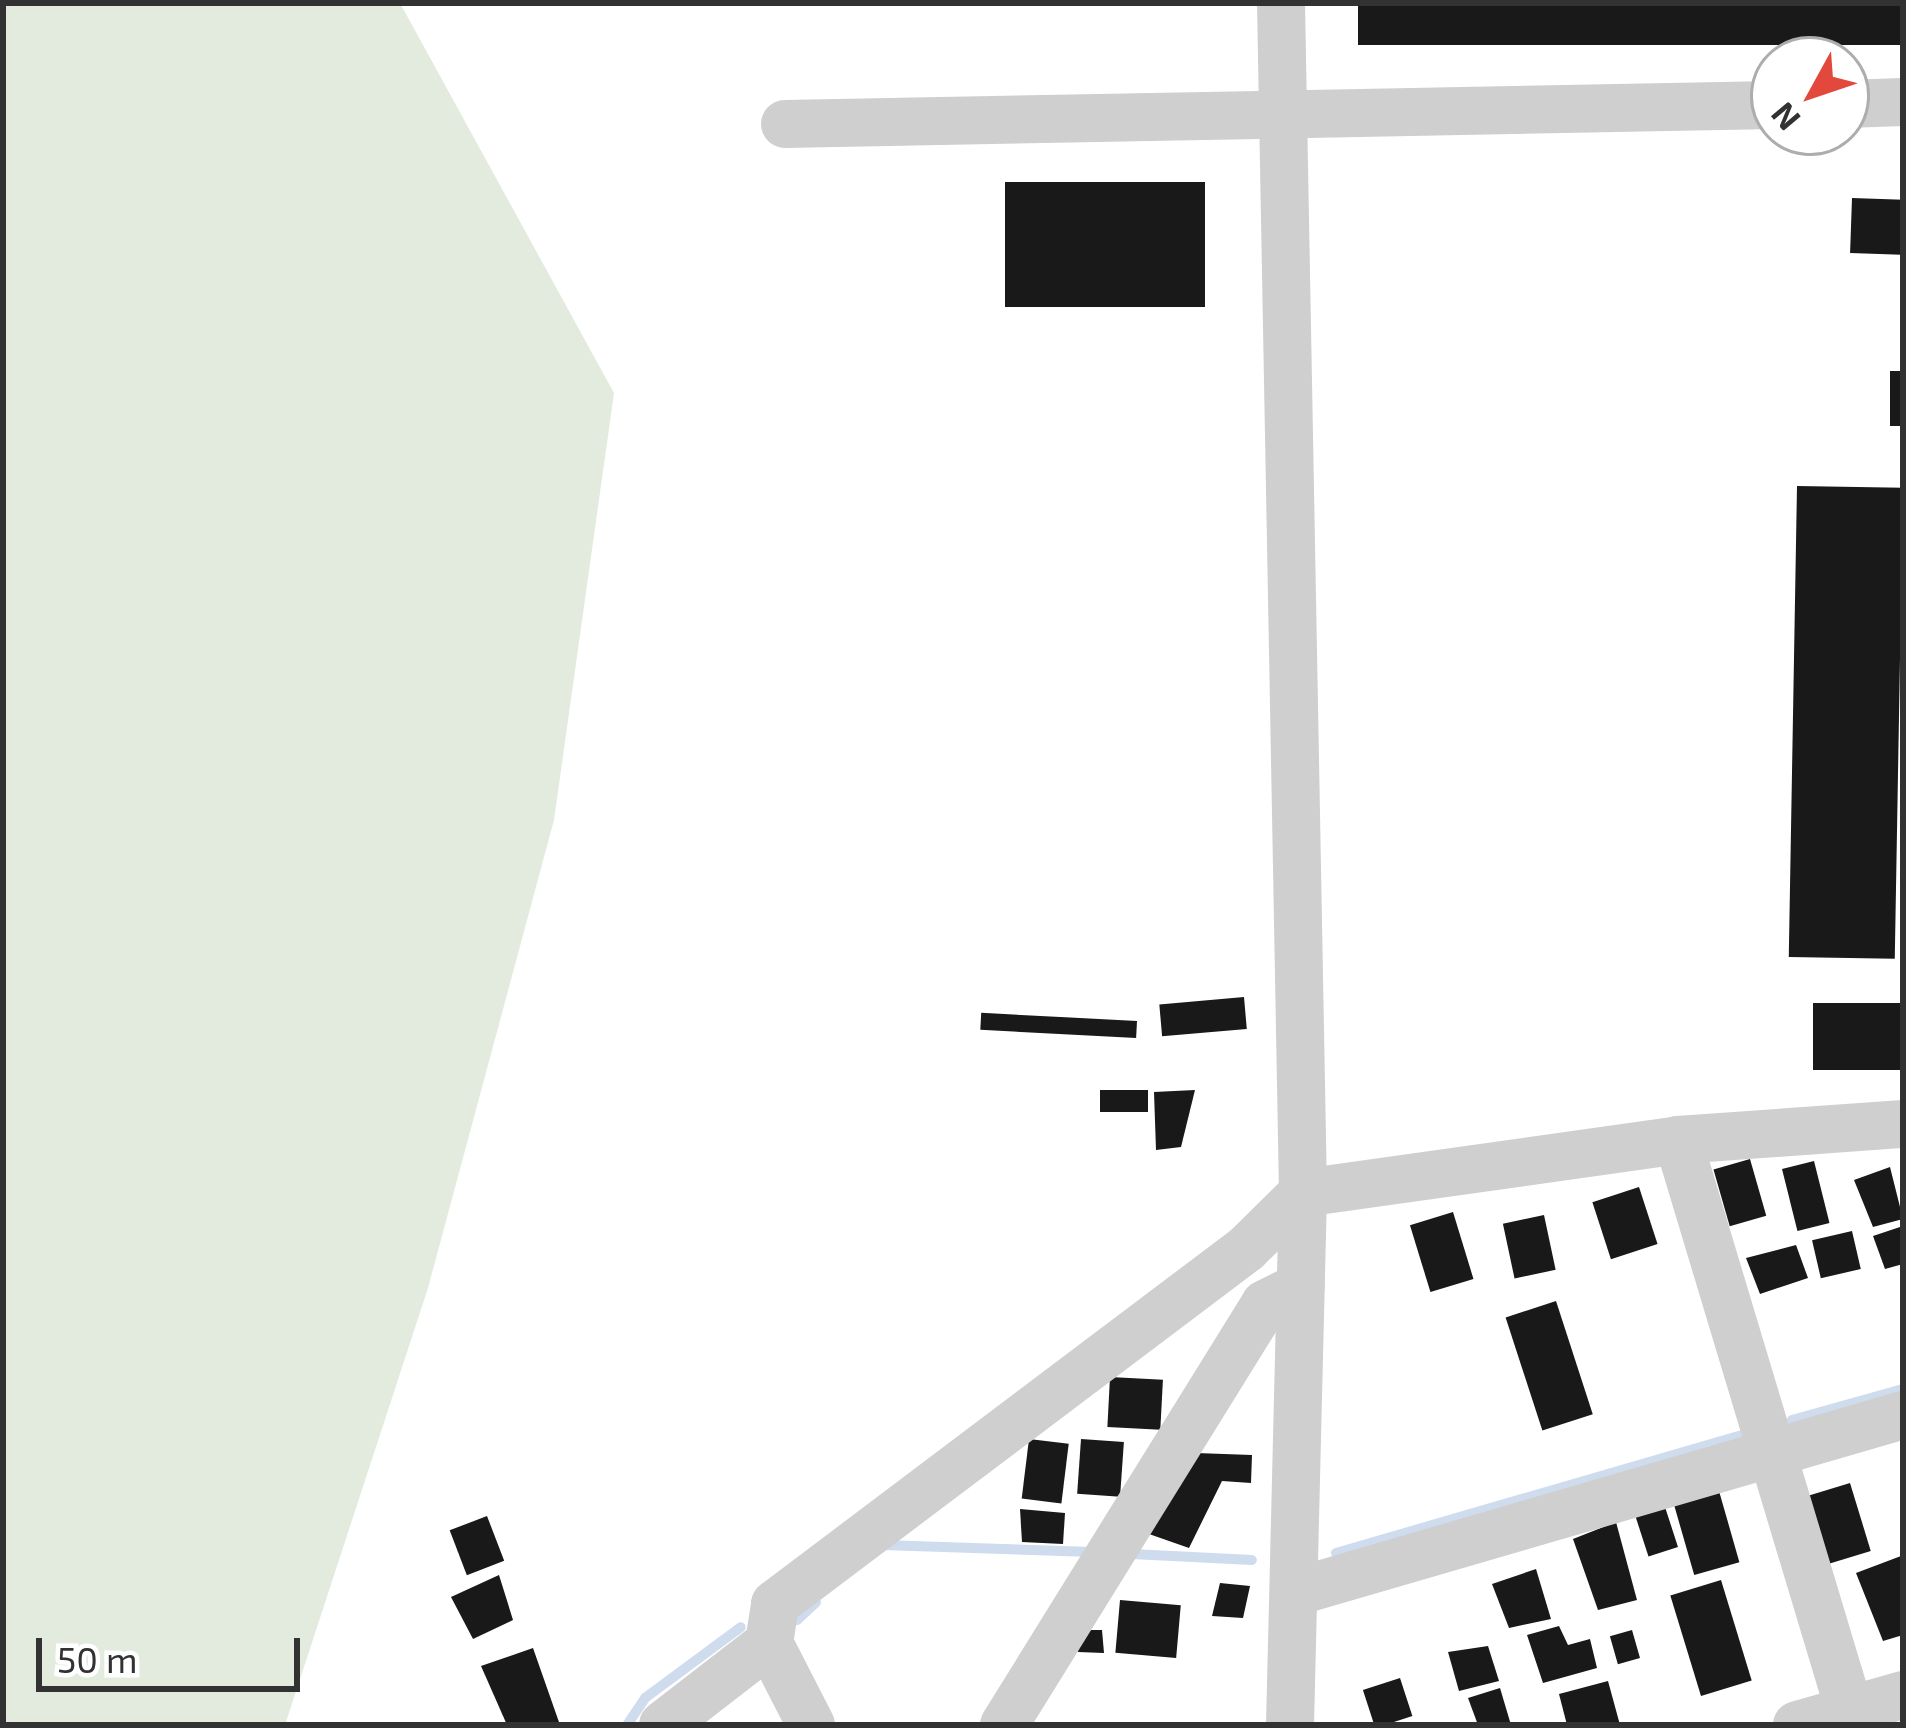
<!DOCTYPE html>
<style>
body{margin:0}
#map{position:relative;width:1906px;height:1728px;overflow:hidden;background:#fff;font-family:"Exo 2",sans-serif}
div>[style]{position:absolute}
.green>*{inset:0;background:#e3ebde}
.stream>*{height:10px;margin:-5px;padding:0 5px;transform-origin:5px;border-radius:5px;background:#cedced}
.building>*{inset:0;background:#191919;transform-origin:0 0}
.minor>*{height:48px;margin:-24px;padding:0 24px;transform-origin:24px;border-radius:24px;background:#cfcfcf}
span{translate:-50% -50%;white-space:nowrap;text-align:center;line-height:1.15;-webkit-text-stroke:12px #fff;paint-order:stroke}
.frame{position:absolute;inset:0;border:6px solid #323232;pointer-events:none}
.north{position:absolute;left:1750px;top:36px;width:120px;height:120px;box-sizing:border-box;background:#fff;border:3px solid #adadad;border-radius:50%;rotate:230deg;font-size:33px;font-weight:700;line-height:48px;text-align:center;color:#323232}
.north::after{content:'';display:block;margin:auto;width:42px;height:54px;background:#e2483b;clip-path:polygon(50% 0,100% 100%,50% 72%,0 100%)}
.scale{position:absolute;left:36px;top:1638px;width:264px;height:54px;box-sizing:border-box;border:6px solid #323232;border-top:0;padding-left:15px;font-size:36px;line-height:42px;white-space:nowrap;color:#323232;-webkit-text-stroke:9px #fff;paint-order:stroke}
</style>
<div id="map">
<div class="green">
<i style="clip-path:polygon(3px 3px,400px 3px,614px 393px,554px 820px,428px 1288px,285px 1725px,3px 1725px)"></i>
</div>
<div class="stream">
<i style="left:1792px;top:1420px;width:115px;rotate:-15.6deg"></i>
<i style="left:883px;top:1545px;width:209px;rotate:1.9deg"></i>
<i style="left:1336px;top:1553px;width:429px;rotate:-16.2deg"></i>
<i style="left:1132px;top:1554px;width:120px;rotate:2.9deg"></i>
<i style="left:797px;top:1620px;width:26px;rotate:-43deg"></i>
<i style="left:627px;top:1725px;width:32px;rotate:-56deg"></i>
<i style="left:645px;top:1698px;width:119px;rotate:-36.5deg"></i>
</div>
<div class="building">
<i style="left:1358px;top:3px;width:545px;height:42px"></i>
<i style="left:1205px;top:182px;width:125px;height:200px;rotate:90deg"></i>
<i style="left:1852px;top:198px;width:51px;height:55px;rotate:2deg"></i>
<i style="left:1903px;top:371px;width:55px;height:13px;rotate:90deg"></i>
<i style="left:1797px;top:486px;width:106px;height:471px;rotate:1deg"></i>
<i style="left:1244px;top:997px;width:32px;height:85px;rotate:85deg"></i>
<i style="left:1903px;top:1003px;width:67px;height:90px;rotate:90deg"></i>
<i style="left:1137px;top:1021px;width:17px;height:156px;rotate:93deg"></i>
<i style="left:1148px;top:1090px;width:22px;height:48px;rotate:90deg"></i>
<i style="clip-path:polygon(1195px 1090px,1181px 1147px,1156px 1150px,1154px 1092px)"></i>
<i style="left:1750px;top:1159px;width:59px;height:38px;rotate:74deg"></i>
<i style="left:1814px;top:1161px;width:64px;height:33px;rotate:76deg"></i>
<i style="clip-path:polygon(1890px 1167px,1903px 1219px,1873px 1227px,1854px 1180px)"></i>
<i style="left:1639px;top:1187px;width:60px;height:49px;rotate:72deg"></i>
<i style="left:1453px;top:1212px;width:70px;height:45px;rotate:73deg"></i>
<i style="left:1544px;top:1215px;width:56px;height:42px;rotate:78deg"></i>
<i style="clip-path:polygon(1903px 1226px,1903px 1264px,1885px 1269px,1873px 1236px)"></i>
<i style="left:1852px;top:1231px;width:39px;height:41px;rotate:77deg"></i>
<i style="clip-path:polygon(1796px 1245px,1808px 1278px,1760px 1294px,1746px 1258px)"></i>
<i style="left:1556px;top:1301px;width:119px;height:53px;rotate:72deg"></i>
<i style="left:1110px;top:1377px;width:53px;height:50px;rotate:3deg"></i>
<i style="left:1029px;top:1439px;width:40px;height:60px;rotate:7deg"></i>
<i style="left:1081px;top:1439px;width:43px;height:55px;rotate:4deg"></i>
<i style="clip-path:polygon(1196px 1453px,1252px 1455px,1251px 1483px,1222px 1481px,1189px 1548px,1149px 1534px)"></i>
<i style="left:1850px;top:1483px;width:71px;height:48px;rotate:73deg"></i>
<i style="left:1719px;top:1491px;width:74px;height:47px;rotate:74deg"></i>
<i style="left:1665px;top:1507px;width:42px;height:31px;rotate:72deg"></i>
<i style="clip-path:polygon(1020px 1509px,1065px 1513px,1063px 1544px,1022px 1542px)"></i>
<i style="left:487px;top:1516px;width:48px;height:40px;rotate:69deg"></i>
<i style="clip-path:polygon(1616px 1522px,1637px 1600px,1598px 1610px,1573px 1539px)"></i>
<i style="clip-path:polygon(1901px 1556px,1903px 1635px,1883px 1641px,1856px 1573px)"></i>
<i style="clip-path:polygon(1536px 1569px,1551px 1619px,1509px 1628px,1492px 1584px)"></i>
<i style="clip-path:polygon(499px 1575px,513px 1620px,473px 1639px,451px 1597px)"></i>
<i style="left:1721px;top:1580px;width:105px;height:53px;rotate:73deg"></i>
<i style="clip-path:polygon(1220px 1583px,1250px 1586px,1243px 1618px,1212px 1616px)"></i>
<i style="left:1120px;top:1600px;width:61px;height:53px;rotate:5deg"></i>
<i style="clip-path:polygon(1559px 1626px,1568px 1645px,1590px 1639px,1597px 1668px,1543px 1683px,1527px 1635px)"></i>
<i style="clip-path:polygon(1079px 1630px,1102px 1630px,1104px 1653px,1078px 1652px)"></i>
<i style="left:1632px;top:1630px;width:29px;height:23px;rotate:74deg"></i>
<i style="clip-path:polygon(1488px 1646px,1499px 1681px,1459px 1691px,1448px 1652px)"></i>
<i style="clip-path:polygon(533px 1648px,560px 1725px,507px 1725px,481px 1666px)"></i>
<i style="left:1400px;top:1678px;width:40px;height:39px;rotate:72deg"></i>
<i style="clip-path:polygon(1608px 1681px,1620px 1725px,1567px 1725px,1559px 1694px)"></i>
<i style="clip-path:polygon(1500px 1688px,1511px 1725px,1478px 1725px,1468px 1698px)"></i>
</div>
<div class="minor">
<i style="left:1281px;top:3px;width:1190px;rotate:88.94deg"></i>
<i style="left:1303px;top:1193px;width:532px;rotate:91.4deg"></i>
<i style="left:1846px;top:104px;width:57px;rotate:-2deg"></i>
<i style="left:785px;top:124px;width:989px;rotate:-1.1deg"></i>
<i style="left:1678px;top:1140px;width:611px;rotate:73.26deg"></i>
<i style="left:1295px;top:1592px;width:633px;rotate:-16.23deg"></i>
<i style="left:663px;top:1725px;width:134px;rotate:-37.7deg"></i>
<i style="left:811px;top:1725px;width:92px;rotate:-117.1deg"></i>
<i style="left:769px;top:1643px;width:39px;rotate:-81deg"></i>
<i style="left:775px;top:1604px;width:590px;rotate:-37.01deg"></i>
<i style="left:1246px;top:1249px;width:80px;rotate:-44.5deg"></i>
<i style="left:1303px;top:1193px;width:379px;rotate:-8deg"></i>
<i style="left:1678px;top:1140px;width:226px;rotate:-4.1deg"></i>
<i style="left:1004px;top:1725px;width:495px;rotate:-58.2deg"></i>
<i style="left:1265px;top:1304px;width:40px;rotate:-26.6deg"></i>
<i style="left:1797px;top:1725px;width:110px;rotate:-15.8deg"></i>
</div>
<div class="frame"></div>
<div class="north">N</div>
<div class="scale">50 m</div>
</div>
